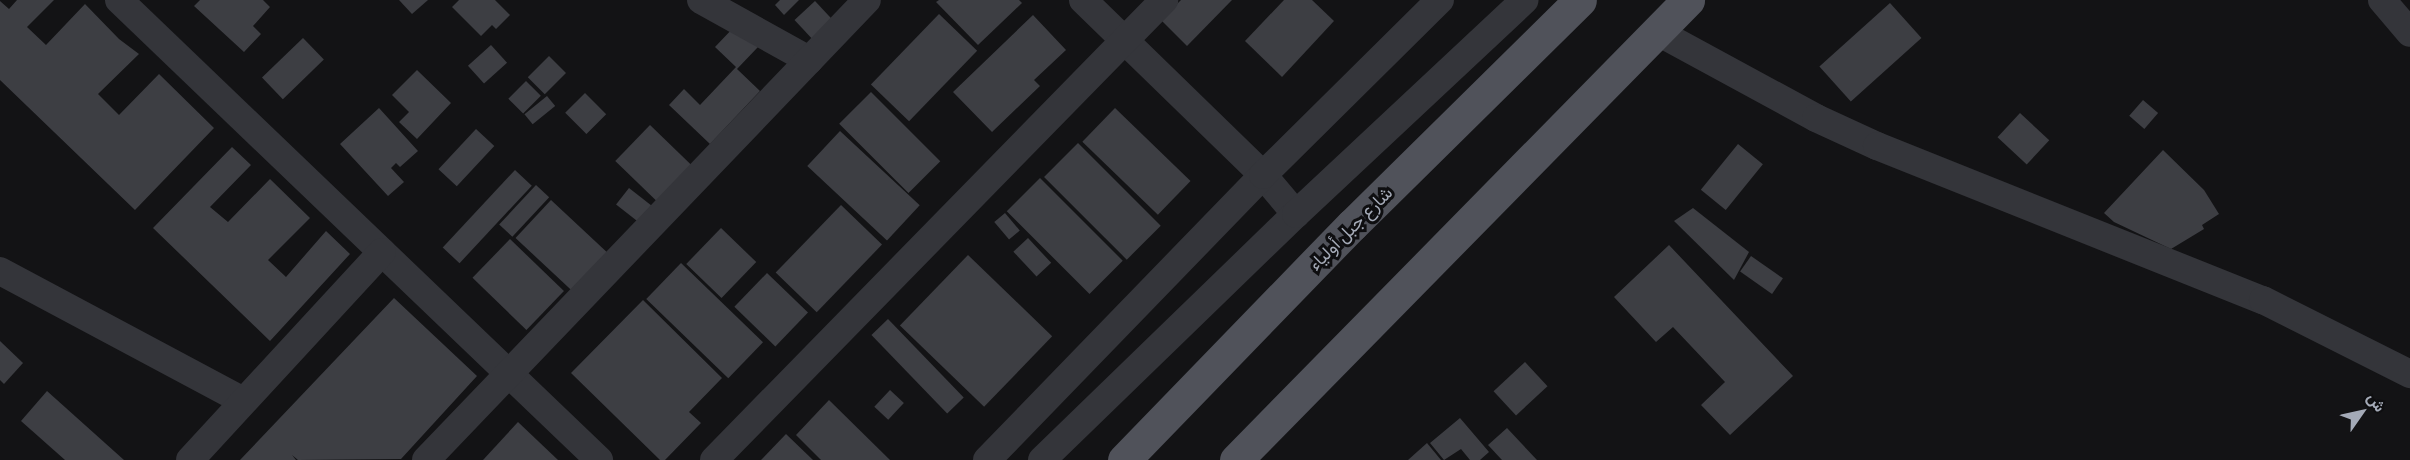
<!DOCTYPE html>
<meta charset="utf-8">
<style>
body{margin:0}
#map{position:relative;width:2410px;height:460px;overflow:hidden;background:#131315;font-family:Manrope,Vazirmatn,sans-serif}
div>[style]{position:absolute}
.building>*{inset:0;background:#3d3e43;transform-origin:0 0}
.street>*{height:28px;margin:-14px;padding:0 14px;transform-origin:14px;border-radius:14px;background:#34353a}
.primary>*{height:33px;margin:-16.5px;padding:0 16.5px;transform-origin:16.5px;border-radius:16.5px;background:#50525a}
span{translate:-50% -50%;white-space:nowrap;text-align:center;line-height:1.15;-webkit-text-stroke:6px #0e0e10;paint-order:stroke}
.street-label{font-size:18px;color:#a4aab7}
.north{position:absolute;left:2332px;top:382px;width:60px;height:60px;-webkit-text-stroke:4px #0e0e10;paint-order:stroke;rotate:56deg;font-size:16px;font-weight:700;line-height:24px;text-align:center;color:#a4aab7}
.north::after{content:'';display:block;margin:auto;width:21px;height:27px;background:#a4aab7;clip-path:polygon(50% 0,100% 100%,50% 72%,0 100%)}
</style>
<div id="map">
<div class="building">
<i style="clip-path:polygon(17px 0,54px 0,27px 27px,46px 45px,85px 4px,119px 39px,139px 54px,98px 94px,119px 115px,159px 74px,214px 128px,135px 210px,0 80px,0 1px,9px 9px)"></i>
<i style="clip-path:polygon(200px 0,263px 0,270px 7px,253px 26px,261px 34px,244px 52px,194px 6px)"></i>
<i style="clip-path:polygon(399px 0,428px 0,412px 14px)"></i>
<i style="clip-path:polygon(459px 0,495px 0,510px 15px,496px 29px,492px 25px,481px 36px,452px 7px)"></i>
<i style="clip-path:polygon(780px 0,799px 0,784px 15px,775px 5px)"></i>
<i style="clip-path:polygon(939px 0,1019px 0,1022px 3px,978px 45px,936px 2px)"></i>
<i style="clip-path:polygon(1181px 0,1232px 0,1187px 46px,1161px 20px)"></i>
<i style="clip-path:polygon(1284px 0,1312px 0,1334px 21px,1282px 77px,1245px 41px)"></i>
<i style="left:815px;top:1px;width:26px;height:28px;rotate:47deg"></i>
<i style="left:1890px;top:3px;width:47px;height:95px;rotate:48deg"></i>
<i style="left:939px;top:14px;width:53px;height:98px;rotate:44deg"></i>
<i style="clip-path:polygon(1033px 15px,1066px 50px,1034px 80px,1040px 86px,992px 132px,953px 92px)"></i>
<i style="clip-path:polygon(735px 26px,758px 47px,737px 69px,760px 91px,710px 144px,669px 105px,684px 89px,700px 105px,736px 67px,715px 47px)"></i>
<i style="left:303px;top:38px;width:30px;height:57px;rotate:46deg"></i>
<i style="left:491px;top:45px;width:24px;height:31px;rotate:48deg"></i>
<i style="left:549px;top:56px;width:24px;height:30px;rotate:45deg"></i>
<i style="clip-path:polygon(417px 70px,451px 103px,417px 139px,399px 122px,409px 112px,392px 95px)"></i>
<i style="left:526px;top:81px;width:21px;height:25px;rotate:45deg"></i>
<i style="left:871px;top:92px;width:98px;height:45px;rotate:45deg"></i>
<i style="left:585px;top:93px;width:30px;height:28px;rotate:45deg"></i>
<i style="left:547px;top:96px;width:13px;height:29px;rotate:51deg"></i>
<i style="left:2143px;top:100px;width:20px;height:21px;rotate:41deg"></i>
<i style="clip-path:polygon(379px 108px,418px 151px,400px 167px,396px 163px,391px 168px,404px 182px,388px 196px,340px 144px)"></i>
<i style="left:1115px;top:108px;width:105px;height:47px;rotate:44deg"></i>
<i style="left:2020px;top:113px;width:40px;height:33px;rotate:43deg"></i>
<i style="left:650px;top:125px;width:60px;height:50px;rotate:44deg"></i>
<i style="left:476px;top:129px;width:25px;height:55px;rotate:43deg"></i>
<i style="left:840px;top:131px;width:109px;height:48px;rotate:43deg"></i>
<i style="left:1078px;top:143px;width:117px;height:48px;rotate:45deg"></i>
<i style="left:1738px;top:144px;width:32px;height:59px;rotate:39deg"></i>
<i style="clip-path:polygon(232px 147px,251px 165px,210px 207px,228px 222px,270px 179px,310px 218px,268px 260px,286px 277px,326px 231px,350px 254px,270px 341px,153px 228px)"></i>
<i style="clip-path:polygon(2163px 150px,2204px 190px,2219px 214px,2202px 225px,2204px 229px,2171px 249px,2114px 222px,2104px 213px)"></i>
<i style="left:515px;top:170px;width:23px;height:106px;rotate:43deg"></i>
<i style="left:1040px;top:178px;width:117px;height:47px;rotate:45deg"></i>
<i style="left:536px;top:185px;width:18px;height:54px;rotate:43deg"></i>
<i style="left:629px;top:188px;width:28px;height:21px;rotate:38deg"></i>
<i style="left:551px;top:200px;width:78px;height:52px;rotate:43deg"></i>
<i style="left:841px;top:205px;width:57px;height:94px;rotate:44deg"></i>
<i style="clip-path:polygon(1693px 208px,1749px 252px,1734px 280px,1674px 221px)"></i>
<i style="left:1005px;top:213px;width:23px;height:14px;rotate:50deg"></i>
<i style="left:721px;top:228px;width:49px;height:50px;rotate:44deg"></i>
<i style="left:1028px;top:238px;width:34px;height:20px;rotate:47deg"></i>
<i style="left:510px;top:239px;width:75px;height:54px;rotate:44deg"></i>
<i style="clip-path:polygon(1669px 245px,1793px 376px,1730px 435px,1701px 405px,1725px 382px,1673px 327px,1656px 342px,1614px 297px)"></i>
<i style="left:968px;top:255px;width:117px;height:98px;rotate:44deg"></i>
<i style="left:1751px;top:256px;width:39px;height:19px;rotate:35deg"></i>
<i style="left:681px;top:263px;width:114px;height:50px;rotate:44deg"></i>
<i style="left:767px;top:273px;width:57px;height:47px;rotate:44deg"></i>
<i style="clip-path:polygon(394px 298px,477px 376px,401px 459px,298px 460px,292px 455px,296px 460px,240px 460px)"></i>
<i style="clip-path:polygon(643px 300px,722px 378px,689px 412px,701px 423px,665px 460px,660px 460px,571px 373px)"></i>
<i style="left:888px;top:319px;width:109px;height:23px;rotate:46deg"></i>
<i style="clip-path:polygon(0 341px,23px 363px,4px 384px,0 380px)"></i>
<i style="left:1525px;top:362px;width:33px;height:43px;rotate:47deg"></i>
<i style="left:890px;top:390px;width:19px;height:23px;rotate:43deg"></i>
<i style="clip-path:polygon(47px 391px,124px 460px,65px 460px,21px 421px)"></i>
<i style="clip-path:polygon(829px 400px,890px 460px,821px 460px,796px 435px)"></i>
<i style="clip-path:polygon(1460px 418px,1489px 452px,1480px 460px,1470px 460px,1461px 449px,1444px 460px,1430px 443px)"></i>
<i style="clip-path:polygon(518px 422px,558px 460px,483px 460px)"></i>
<i style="clip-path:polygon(1507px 428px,1537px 460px,1502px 460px,1488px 445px)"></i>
<i style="clip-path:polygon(786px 434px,813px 460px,761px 460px)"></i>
<i style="clip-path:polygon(1427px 443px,1441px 460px,1408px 460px)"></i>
</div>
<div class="street">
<i style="left:119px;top:0;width:665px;rotate:43.78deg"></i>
<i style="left:701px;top:0;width:124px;rotate:29.1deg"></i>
<i style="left:1083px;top:0;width:251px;rotate:44.2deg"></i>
<i style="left:1263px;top:175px;width:51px;rotate:49.8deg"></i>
<i style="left:2382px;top:0;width:43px;rotate:49.7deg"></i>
<i style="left:1656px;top:31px;width:182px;rotate:28.5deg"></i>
<i style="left:1816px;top:118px;width:67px;rotate:24.7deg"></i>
<i style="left:1877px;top:146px;width:416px;rotate:21.8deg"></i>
<i style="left:2263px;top:300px;width:165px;rotate:26.7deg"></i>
<i style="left:0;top:271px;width:276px;rotate:28.1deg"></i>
<i style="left:190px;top:460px;width:283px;rotate:-47.3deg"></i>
<i style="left:426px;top:460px;width:637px;rotate:-46.21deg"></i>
<i style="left:714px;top:460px;width:644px;rotate:-45.63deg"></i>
<i style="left:987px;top:460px;width:397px;rotate:-45.9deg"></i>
<i style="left:1263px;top:175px;width:249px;rotate:-44.7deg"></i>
<i style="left:1042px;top:460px;width:354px;rotate:-44.1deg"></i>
<i style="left:1296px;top:214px;width:313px;rotate:-43.1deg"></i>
</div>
<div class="primary">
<i style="left:1124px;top:460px;width:327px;rotate:-45.9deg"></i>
<i style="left:1352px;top:225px;width:320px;rotate:-44.6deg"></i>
<i style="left:1236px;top:460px;width:645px;rotate:-45.5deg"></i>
</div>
<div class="street-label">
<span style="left:1350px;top:228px;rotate:-45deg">شارع جبل أولياء</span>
</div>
<div class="north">ش</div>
</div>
